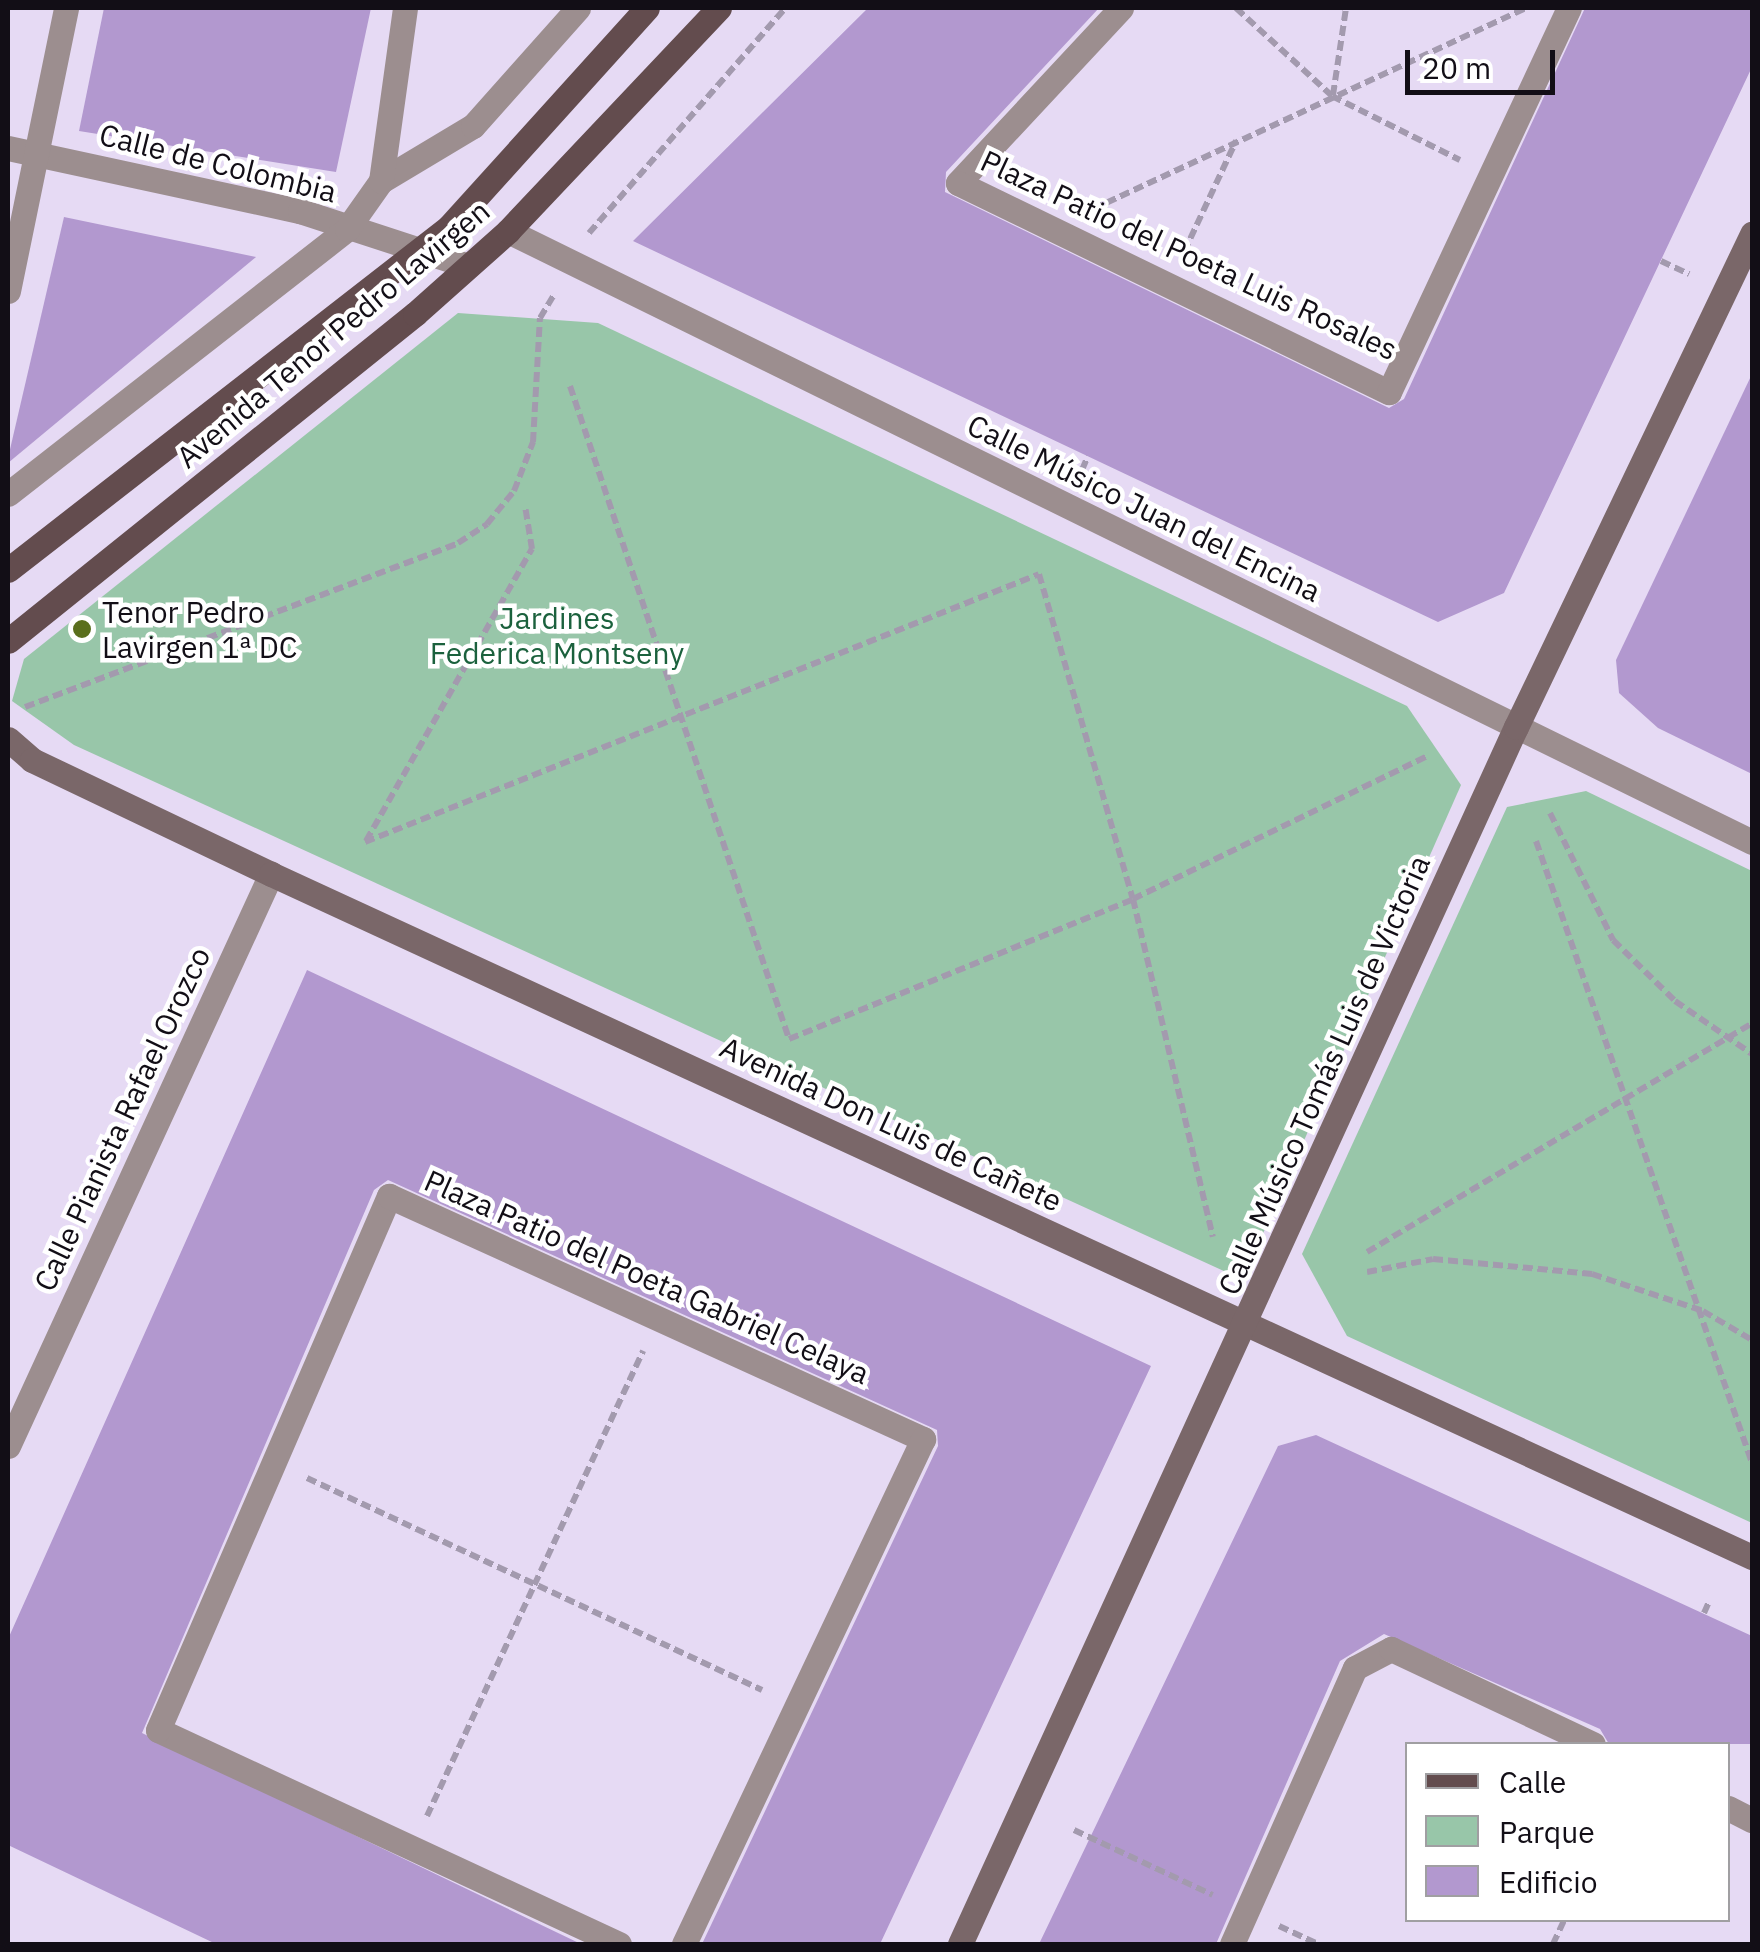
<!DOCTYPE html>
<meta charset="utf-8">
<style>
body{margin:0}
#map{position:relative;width:1760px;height:1952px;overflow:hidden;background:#e6daf4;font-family:"IBM Plex Sans",sans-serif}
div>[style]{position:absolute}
.green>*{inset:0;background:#98c6a9}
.building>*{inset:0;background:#b298cf}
.path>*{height:6px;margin-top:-3px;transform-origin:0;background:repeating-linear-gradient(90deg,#a39aae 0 10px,transparent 0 15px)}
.street>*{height:25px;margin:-12.5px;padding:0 12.5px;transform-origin:12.5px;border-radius:12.5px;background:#9c8e8f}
.secondary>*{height:25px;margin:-12.5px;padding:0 12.5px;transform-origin:12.5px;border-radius:12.5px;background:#7a6769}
.primary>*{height:25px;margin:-12.5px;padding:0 12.5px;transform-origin:12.5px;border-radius:12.5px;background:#634c4e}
.dots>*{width:28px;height:28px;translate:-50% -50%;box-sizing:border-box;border:5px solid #fff;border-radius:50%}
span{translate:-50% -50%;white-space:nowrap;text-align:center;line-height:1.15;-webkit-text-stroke:9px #fff;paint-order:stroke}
.street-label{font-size:30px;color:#120e16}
.poi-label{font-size:30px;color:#120e16}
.left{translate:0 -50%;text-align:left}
.park-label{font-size:30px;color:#1b613d}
.frame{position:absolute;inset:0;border:10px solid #120e16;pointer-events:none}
.legend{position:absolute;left:1405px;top:1742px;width:325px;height:180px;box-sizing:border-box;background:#fff;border:2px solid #a09fa2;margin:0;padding:12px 18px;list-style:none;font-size:30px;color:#120e16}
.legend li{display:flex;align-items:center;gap:20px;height:50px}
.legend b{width:50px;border:2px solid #a09fa2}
.scale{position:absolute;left:1405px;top:50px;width:150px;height:45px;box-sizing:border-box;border:5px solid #120e16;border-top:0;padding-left:12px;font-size:30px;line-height:35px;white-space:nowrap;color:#120e16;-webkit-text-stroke:8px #fff;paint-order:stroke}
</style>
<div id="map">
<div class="green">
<i style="clip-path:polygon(458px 313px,598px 323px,1407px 706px,1461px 785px,1249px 1265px,1226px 1272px,74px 745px,12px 701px,24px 659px)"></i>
<i style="clip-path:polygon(1586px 791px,1752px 871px,1752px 1523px,1347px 1336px,1302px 1254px,1507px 807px)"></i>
</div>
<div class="building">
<i style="clip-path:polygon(104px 8px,371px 8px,336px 172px,79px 131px)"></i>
<i style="clip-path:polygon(868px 8px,1099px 8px,946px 172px,945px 192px,1389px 408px,1404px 399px,1585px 8px,1752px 8px,1752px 67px,1504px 593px,1438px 622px,633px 241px)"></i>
<i style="clip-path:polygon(64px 217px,256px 257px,8px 463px,8px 458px)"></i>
<i style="clip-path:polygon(1752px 374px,1752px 774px,1658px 728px,1619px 693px,1616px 660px)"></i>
<i style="clip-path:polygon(307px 970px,1151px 1366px,880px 1944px,702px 1944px,938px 1446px,937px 1430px,388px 1180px,374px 1190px,142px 1733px,581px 1944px,216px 1944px,8px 1845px,8px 1639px)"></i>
<i style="clip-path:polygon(1316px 1435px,1752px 1636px,1752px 1744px,1609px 1744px,1600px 1729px,1384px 1634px,1340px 1661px,1216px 1944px,1039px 1944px,1278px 1446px)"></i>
</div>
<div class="path">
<i style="left:1236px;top:8px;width:130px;rotate:42.5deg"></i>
<i style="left:1332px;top:96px;width:143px;rotate:26.6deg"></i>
<i style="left:1333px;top:95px;width:88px;rotate:-81.5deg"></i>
<i style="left:1093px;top:209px;width:477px;rotate:-24.9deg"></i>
<i style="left:589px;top:233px;width:298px;rotate:-48.9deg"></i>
<i style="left:1184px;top:252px;width:123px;rotate:-64.9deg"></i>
<i style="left:1661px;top:261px;width:31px;rotate:25deg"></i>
<i style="left:570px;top:386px;width:689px;rotate:71.46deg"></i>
<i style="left:789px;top:1039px;width:371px;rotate:-22.1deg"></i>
<i style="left:1133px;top:899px;width:327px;rotate:-25.9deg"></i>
<i style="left:1082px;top:470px;width:15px;rotate:-67deg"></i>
<i style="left:25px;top:707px;width:463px;rotate:-20.7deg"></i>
<i style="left:458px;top:543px;width:35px;rotate:-33deg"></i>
<i style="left:487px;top:524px;width:43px;rotate:-50.7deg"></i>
<i style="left:514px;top:491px;width:53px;rotate:-68.8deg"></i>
<i style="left:533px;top:442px;width:124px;rotate:-86.8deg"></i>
<i style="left:540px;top:318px;width:26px;rotate:-59deg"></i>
<i style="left:1550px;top:813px;width:142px;rotate:63.6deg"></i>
<i style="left:1613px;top:940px;width:87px;rotate:44.5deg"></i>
<i style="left:1675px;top:1001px;width:93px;rotate:34.5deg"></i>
<i style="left:366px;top:841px;width:336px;rotate:-60.4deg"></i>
<i style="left:532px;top:549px;width:44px;rotate:-99.2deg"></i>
<i style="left:1536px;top:841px;width:658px;rotate:70.85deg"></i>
<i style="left:365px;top:842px;width:725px;rotate:-21.68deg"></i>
<i style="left:1039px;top:574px;width:338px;rotate:73.9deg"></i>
<i style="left:1133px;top:899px;width:347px;rotate:76.7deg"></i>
<i style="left:1367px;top:1252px;width:448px;rotate:-30.7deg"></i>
<i style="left:1367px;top:1272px;width:67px;rotate:-11.1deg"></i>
<i style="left:1433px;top:1259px;width:160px;rotate:5.4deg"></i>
<i style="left:1592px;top:1274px;width:117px;rotate:18.4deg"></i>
<i style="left:1703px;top:1311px;width:57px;rotate:30.6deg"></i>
<i style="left:307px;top:1478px;width:502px;rotate:24.98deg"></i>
<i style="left:1704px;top:1613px;width:12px;rotate:-66deg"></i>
<i style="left:427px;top:1816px;width:513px;rotate:-65.08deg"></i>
<i style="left:1074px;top:1830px;width:153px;rotate:25.1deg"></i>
<i style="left:1279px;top:1926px;width:43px;rotate:24.8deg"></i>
<i style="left:1553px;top:1944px;width:26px;rotate:-65deg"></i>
</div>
<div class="street">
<i style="left:1121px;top:8px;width:239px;rotate:133deg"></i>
<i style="left:958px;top:183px;width:479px;rotate:25.9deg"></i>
<i style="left:1389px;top:392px;width:424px;rotate:-64.9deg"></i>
<i style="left:8px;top:148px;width:299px;rotate:12.2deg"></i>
<i style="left:300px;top:211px;width:177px;rotate:18.1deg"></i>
<i style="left:381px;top:181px;width:107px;rotate:-30.9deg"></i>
<i style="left:473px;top:126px;width:158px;rotate:-48.3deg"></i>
<i style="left:508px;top:231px;width:1386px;rotate:26.16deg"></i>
<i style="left:8px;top:291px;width:289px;rotate:-78.4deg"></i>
<i style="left:8px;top:494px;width:430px;rotate:-38deg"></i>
<i style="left:347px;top:229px;width:59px;rotate:-54.7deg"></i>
<i style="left:381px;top:181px;width:175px;rotate:-82.1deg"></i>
<i style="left:8px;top:1446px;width:630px;rotate:-65.31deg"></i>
<i style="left:1728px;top:1808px;width:27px;rotate:27deg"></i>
<i style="left:619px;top:1944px;width:508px;rotate:-155.1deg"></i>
<i style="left:158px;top:1730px;width:582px;rotate:-66.61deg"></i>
<i style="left:389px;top:1196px;width:587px;rotate:24.47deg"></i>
<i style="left:923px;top:1439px;width:559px;rotate:115.33deg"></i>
<i style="left:1232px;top:1944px;width:302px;rotate:-66deg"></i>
<i style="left:1355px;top:1668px;width:41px;rotate:-27.8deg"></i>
<i style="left:1391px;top:1649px;width:223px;rotate:25.2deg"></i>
</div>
<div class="secondary">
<i style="left:8px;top:739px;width:32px;rotate:41deg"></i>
<i style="left:32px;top:760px;width:265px;rotate:25.5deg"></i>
<i style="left:271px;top:874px;width:1631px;rotate:24.76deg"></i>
<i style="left:960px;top:1944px;width:1338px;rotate:-65.45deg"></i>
<i style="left:1516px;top:727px;width:547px;rotate:-64.42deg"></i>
</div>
<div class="primary">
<i style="left:8px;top:570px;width:559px;rotate:-37.87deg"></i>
<i style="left:449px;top:227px;width:295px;rotate:-47.9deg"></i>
<i style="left:8px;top:641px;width:522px;rotate:-38.78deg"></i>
<i style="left:415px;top:314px;width:125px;rotate:-41.7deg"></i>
<i style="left:508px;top:231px;width:307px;rotate:-46.6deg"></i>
</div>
<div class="dots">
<i style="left:82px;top:629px;background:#5a6f1d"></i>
</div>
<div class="street-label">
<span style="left:218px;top:163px;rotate:14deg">Calle de Colombia</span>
<span style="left:1189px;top:255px;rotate:25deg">Plaza Patio del Poeta Luis Rosales</span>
<span style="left:333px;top:334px;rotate:-40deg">Avenida Tenor Pedro Lavirgen</span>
<span style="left:1144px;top:508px;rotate:26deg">Calle Músico Juan del Encina</span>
<span style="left:1324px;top:1075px;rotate:-66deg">Calle Músico Tomás Luis de Victoria</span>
<span style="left:122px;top:1119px;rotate:-65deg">Calle Pianista Rafael Orozco</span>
<span style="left:891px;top:1124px;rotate:25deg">Avenida Don Luis de Cañete</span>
<span style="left:647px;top:1277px;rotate:24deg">Plaza Patio del Poeta Gabriel Celaya</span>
</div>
<div class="poi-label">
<span class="left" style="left:102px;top:629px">Tenor Pedro<br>Lavirgen 1ª DC</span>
</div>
<div class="park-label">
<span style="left:557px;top:635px">Jardines<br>Federica Montseny</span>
</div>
<div class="frame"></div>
<ul class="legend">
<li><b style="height:12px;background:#634c4e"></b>Calle</li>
<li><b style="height:28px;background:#98c6a9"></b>Parque</li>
<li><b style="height:28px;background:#b298cf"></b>Edificio</li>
</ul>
<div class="scale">20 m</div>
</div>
